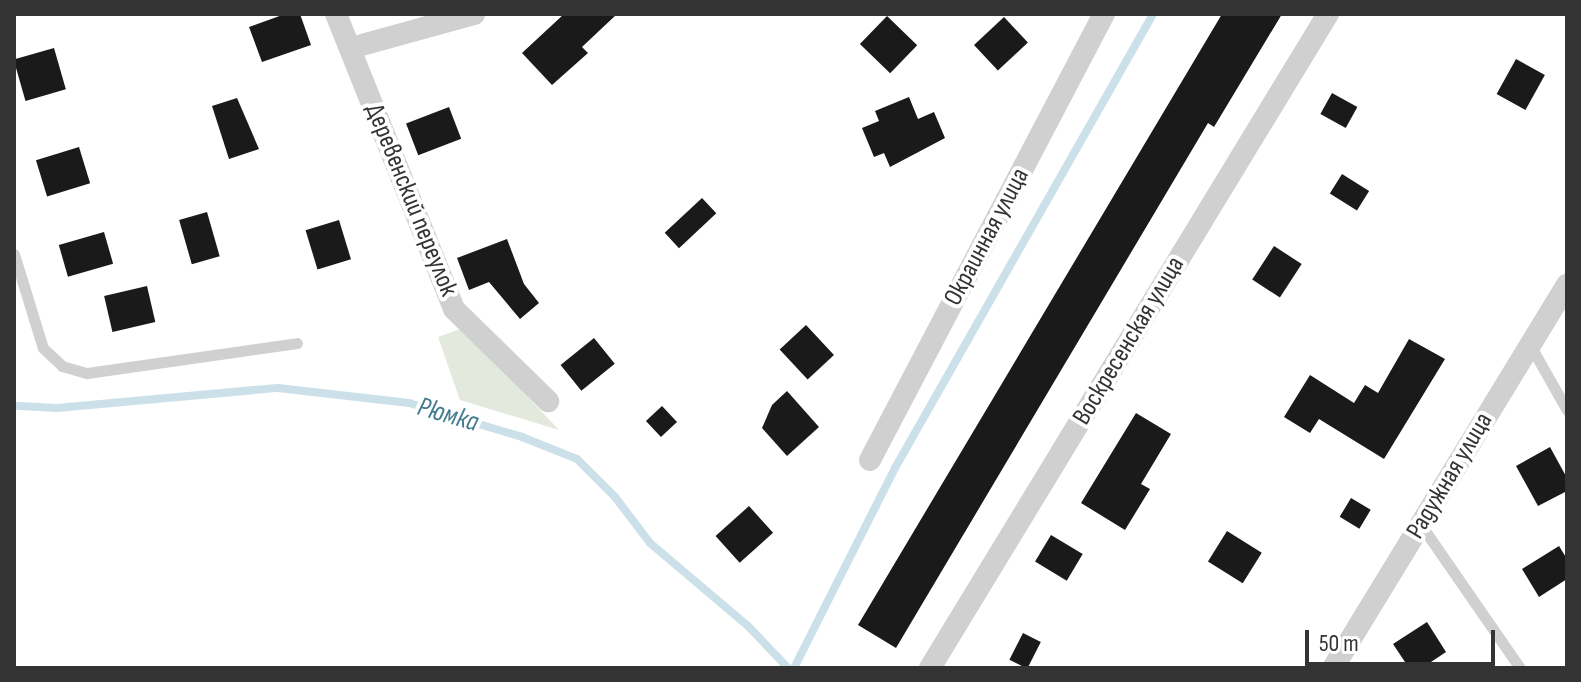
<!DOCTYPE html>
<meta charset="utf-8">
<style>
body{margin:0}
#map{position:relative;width:1581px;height:682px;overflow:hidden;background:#fff;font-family:"Sofia Sans Condensed",sans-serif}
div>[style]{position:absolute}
.green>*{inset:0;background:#e4e9dd}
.stream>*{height:8px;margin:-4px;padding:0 4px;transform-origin:4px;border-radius:4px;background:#cbe0e8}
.building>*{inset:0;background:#1a1a1a;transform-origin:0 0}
.service>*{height:11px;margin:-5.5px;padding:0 5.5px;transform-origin:5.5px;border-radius:5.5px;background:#d0d0d0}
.minor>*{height:22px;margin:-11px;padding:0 11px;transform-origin:11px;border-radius:11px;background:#d0d0d0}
span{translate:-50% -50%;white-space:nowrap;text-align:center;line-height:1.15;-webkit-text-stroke:8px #fff;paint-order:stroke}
.street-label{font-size:26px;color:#333}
.water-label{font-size:28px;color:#457c91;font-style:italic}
.frame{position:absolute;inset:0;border:16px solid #333;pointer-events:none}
.scale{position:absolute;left:1305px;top:630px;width:190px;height:36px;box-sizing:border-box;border:4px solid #333;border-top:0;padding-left:10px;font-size:24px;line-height:28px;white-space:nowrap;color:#333;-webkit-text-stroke:6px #fff;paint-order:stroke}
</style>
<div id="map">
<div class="green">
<i style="clip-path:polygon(463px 328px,559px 430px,460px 400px,438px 337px)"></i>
</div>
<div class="stream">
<i style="left:18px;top:406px;width:39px;rotate:3deg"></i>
<i style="left:57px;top:408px;width:222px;rotate:-5.2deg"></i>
<i style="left:278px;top:388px;width:132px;rotate:6.5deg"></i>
<i style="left:409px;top:403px;width:118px;rotate:16.7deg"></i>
<i style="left:522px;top:437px;width:59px;rotate:21.8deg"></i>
<i style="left:577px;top:459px;width:54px;rotate:45deg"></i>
<i style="left:615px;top:497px;width:58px;rotate:52.7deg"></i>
<i style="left:650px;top:543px;width:128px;rotate:40.3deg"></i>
<i style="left:748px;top:626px;width:58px;rotate:46.4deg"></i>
<i style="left:794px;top:668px;width:224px;rotate:-63.2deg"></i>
<i style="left:895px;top:468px;width:522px;rotate:-60.39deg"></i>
</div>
<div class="building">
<i style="clip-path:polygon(285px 14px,300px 14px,311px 45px,262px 62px,249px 27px)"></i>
<i style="clip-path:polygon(564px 14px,617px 14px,582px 47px,588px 53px,552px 85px,522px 53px)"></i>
<i style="clip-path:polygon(1222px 14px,1282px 14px,1214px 127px,1208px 123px,896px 648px,858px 625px)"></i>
<i style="left:887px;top:16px;width:42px;height:39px;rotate:44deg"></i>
<i style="left:1004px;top:17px;width:35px;height:41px;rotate:47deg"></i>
<i style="left:54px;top:48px;width:43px;height:42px;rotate:74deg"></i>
<i style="left:1516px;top:59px;width:33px;height:40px;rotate:29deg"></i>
<i style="left:1332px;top:93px;width:29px;height:24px;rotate:29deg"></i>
<i style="clip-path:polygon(909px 97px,918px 119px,934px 112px,945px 138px,890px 167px,884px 153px,874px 157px,862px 128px,879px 121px,875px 111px)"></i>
<i style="clip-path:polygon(237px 98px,259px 149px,229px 159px,212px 106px)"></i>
<i style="left:449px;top:107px;width:34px;height:46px;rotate:69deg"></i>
<i style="left:79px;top:147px;width:38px;height:45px;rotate:73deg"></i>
<i style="left:1342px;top:174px;width:32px;height:23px;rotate:32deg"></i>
<i style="left:702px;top:198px;width:21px;height:51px;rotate:47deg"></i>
<i style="left:207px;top:212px;width:46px;height:29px;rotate:74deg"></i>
<i style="left:339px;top:220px;width:41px;height:35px;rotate:73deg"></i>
<i style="left:104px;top:232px;width:33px;height:47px;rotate:74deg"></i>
<i style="clip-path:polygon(507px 239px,524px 284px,539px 303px,520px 319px,489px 282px,469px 290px,457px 258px)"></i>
<i style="left:1274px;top:246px;width:33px;height:40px;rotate:33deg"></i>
<i style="left:147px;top:286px;width:37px;height:44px;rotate:77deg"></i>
<i style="left:806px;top:325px;width:41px;height:36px;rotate:47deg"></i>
<i style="left:594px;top:338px;width:33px;height:43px;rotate:51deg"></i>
<i style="clip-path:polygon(1409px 339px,1445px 359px,1384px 459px,1319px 419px,1310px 433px,1284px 417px,1310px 375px,1354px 403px,1365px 385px,1378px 393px)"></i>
<i style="clip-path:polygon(787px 391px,819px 427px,787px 456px,762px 428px,772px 405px)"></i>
<i style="left:662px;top:406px;width:22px;height:22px;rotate:47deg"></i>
<i style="clip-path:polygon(1136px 413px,1171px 434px,1141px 484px,1150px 489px,1125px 530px,1081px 503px)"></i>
<i style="clip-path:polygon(1550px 447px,1567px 478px,1567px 491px,1538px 506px,1516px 466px)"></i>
<i style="left:1351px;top:498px;width:23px;height:22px;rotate:31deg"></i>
<i style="left:749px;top:506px;width:36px;height:45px;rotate:48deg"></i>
<i style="left:1227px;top:531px;width:41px;height:36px;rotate:32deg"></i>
<i style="left:1051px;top:535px;width:37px;height:31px;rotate:31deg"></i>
<i style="clip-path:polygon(1559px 546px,1567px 559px,1567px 579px,1539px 597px,1522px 569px)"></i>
<i style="clip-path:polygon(1427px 622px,1446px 652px,1422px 668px,1409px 668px,1393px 644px)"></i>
<i style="left:1023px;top:633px;width:20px;height:30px;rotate:27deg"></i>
</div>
<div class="service">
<i style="left:14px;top:254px;width:98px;rotate:72.9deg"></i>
<i style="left:43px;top:348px;width:26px;rotate:43deg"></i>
<i style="left:62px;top:366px;width:26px;rotate:16deg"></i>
<i style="left:87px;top:373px;width:212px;rotate:-8.1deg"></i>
<i style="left:1530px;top:345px;width:75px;rotate:60.4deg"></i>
<i style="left:1421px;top:525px;width:174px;rotate:55.3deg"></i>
</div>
<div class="minor">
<i style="left:336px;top:14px;width:318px;rotate:68.2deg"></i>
<i style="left:454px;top:309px;width:132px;rotate:44.4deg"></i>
<i style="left:351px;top:48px;width:128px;rotate:-15.5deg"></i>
<i style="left:870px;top:460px;width:504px;rotate:-62.32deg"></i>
<i style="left:930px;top:668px;width:766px;rotate:-58.68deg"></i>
<i style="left:1333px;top:668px;width:449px;rotate:-58.6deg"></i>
</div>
<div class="street-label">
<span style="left:411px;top:200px;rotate:68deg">Деревенский переулок</span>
<span style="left:987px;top:237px;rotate:-62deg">Окраинная улица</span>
<span style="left:1129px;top:341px;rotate:-59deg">Воскресенская улица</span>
<span style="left:1450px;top:476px;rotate:-59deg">Радужная улица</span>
</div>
<div class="water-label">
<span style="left:448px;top:415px;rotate:16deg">Рюмка</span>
</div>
<div class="frame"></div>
<div class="scale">50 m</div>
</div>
